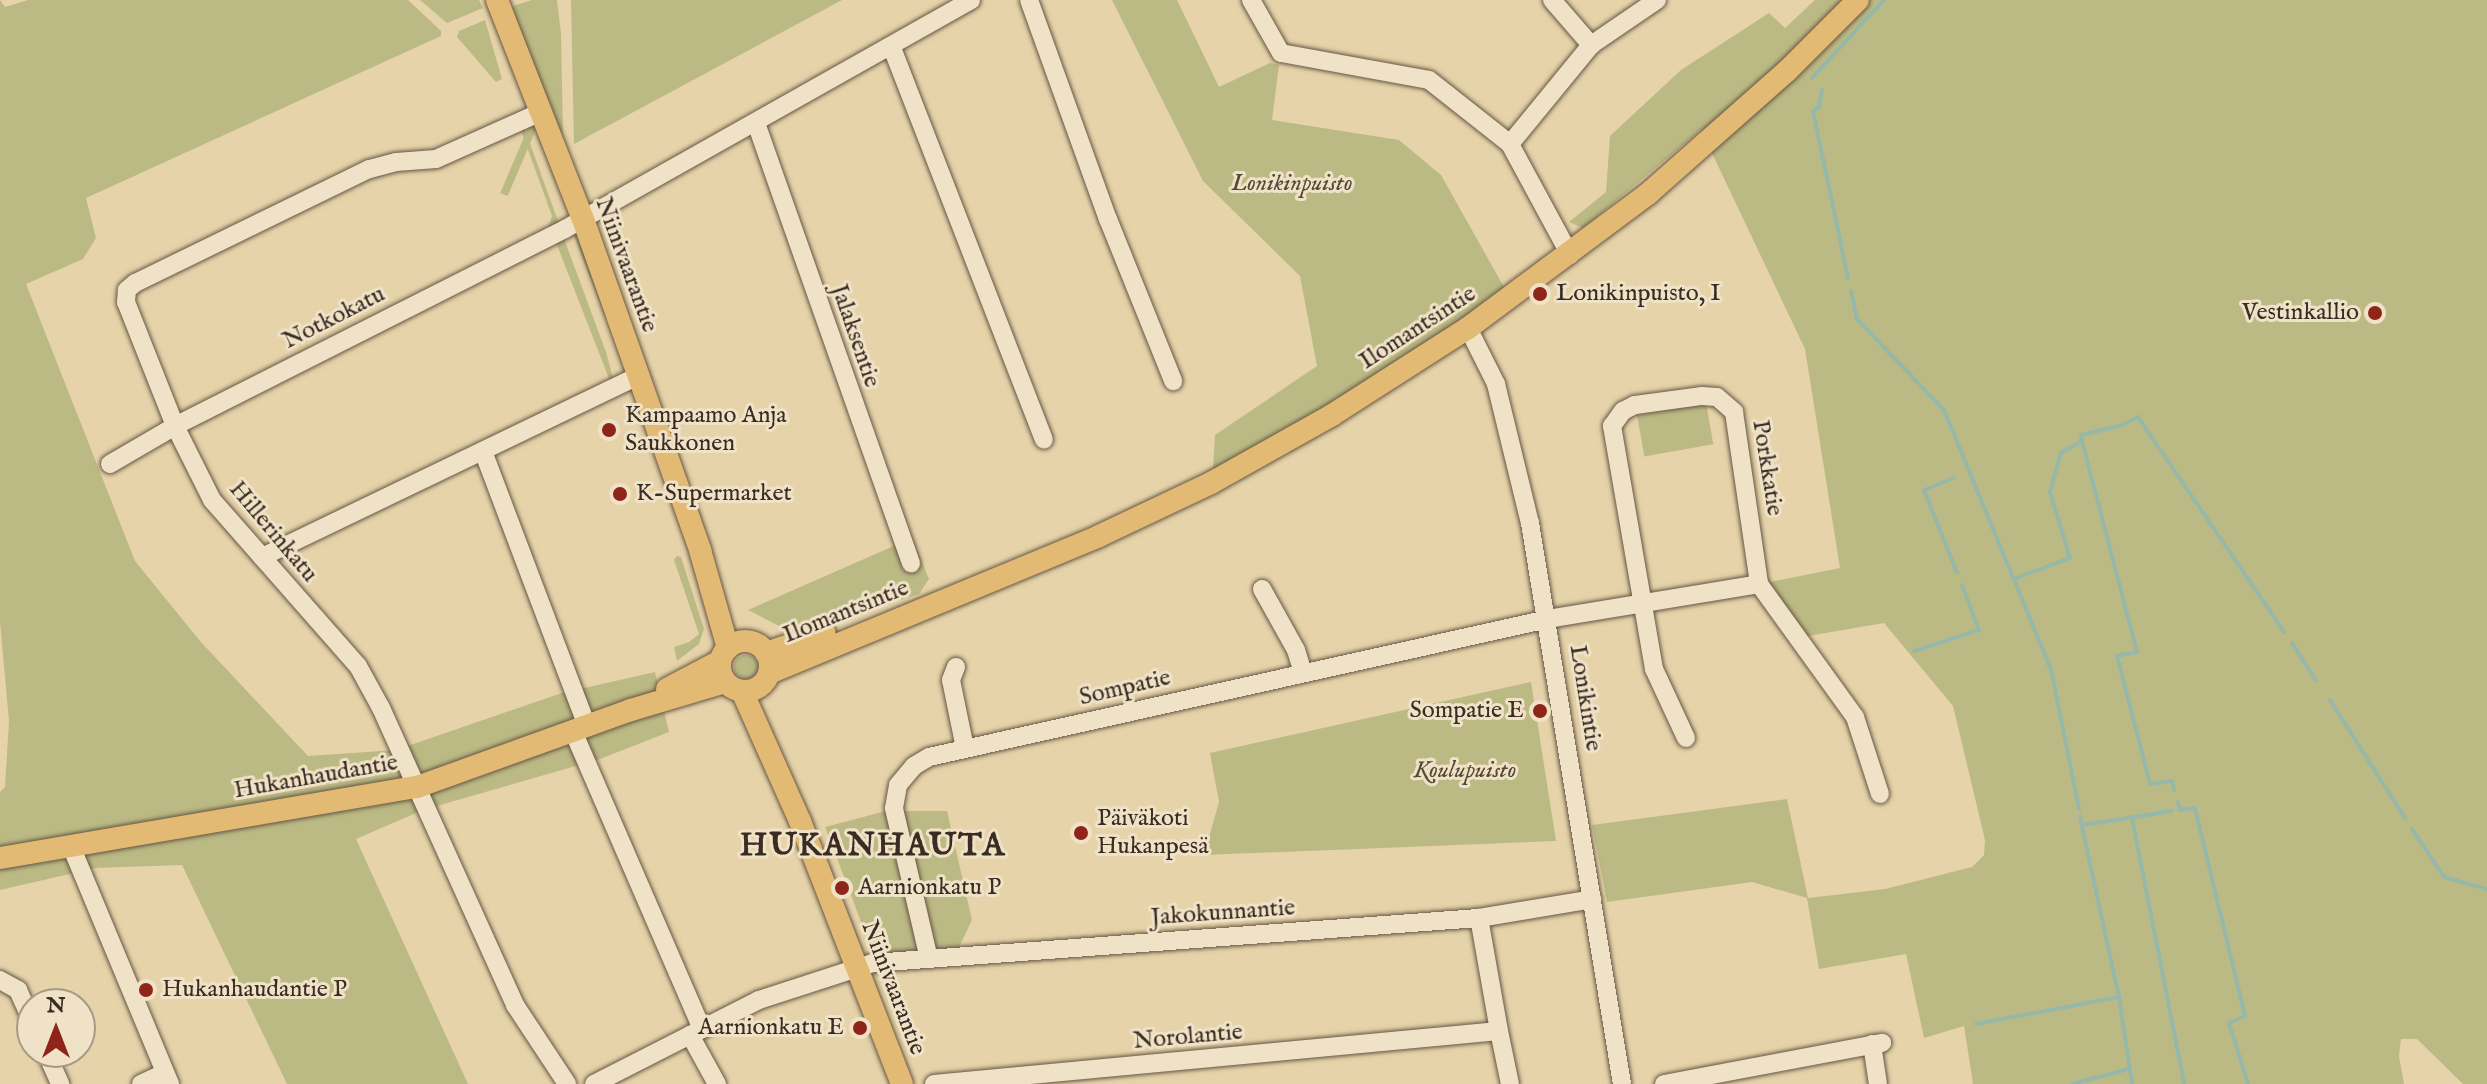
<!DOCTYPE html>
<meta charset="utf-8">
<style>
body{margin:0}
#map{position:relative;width:2487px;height:1084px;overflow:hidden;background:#e6d3a9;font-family:"IM FELL English",serif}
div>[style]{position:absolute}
.green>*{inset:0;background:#bcba84;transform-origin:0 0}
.round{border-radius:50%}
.stream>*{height:4px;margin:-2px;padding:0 2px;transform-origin:2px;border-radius:2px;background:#96b8a8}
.roads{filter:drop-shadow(0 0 2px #655644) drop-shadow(0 0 2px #655644)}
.minor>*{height:18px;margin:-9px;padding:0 9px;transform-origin:9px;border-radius:9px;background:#efe2c7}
.major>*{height:22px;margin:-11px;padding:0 11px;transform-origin:11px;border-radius:11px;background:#e3ba74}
.major>.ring{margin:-11px;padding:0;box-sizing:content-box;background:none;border:22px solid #e3ba74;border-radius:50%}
.dots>*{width:22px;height:22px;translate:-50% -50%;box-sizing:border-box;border:4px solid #efe2c7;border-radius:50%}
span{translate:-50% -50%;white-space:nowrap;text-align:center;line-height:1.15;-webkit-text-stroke:6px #efe2c7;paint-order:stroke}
.park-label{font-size:24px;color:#544836;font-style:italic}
.street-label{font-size:24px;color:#3a2c23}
.poi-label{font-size:24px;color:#3a2c23}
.left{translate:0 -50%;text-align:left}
.right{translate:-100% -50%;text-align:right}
.district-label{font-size:32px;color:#3a2c23;font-weight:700;letter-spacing:2px}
.north{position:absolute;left:16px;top:988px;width:80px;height:80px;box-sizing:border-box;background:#efe2c7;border:2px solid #a79985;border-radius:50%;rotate:0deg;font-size:22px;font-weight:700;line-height:32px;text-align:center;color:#3a2c23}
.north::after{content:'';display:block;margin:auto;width:28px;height:36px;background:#8f2418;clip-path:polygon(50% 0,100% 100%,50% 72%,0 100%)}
</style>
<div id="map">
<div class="green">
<i style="clip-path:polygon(0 0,5px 7px,28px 0,408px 0,441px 31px,441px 36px,86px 198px,96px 238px,83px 259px,26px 284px,135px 561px,200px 641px,308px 756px,396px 750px,562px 693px,655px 672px,669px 732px,600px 759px,423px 810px,356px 839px,468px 1084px,287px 1084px,182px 865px,96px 868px,0 890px,0 792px,5px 787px,9px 721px,0 622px)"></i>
<i style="clip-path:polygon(420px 0,479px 0,483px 8px,447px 23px)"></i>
<i style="clip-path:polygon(532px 0,557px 0,561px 34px,563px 137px,515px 19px,513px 6px)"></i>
<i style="clip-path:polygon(571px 0,842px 0,574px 144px)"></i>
<i style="clip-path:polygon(1112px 0,1177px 0,1219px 87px,1270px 63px,1279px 65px,1272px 120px,1399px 140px,1441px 175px,1509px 296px,1212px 485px,1215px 435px,1317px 366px,1300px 276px,1203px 181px)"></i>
<i style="clip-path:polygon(1815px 0,2487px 0,2487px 1084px,2463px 1084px,2417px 1039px,2401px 1039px,2399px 1056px,2404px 1084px,1973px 1084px,1964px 1026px,1924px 1038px,1906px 954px,1819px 969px,1807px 898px,1752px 882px,1607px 902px,1592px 825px,1787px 799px,1808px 898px,1885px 889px,1972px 867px,1984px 855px,1985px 840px,1953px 706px,1884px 623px,1796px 638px,1760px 584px,1840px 568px,1805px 349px,1701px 130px,1583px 228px,1569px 222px,1606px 192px,1610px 136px,1681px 70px,1769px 13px,1785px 28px)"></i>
<i style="clip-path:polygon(485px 20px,502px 79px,496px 82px,457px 37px,459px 31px)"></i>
<i style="left:530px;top:123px;width:8px;height:76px;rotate:23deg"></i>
<i style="clip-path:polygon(523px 124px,558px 221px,559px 226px,548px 228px,552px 216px,519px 125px)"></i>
<i style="clip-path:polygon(579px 235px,608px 318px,606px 319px,574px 236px)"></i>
<i style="clip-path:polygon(563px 236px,606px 352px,613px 378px,610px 381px,555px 240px)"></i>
<i style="left:1706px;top:403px;width:42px;height:70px;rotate:80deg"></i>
<i style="clip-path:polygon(912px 538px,929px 579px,919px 594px,791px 636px,781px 627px,748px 610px)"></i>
<i style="clip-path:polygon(677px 556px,681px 557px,704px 629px,699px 644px,677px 661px,674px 647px,689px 642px,699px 634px,674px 560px)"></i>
<i class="round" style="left:734px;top:655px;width:24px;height:24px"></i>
<i style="clip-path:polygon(1531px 682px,1556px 841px,1204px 855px,1219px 802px,1210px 753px)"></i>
<i style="clip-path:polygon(886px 811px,947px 811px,972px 920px,957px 951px,874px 956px,825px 827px)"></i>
</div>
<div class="stream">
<i style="left:1812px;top:78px;width:106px;rotate:-47.3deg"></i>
<i style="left:1822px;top:90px;width:17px;rotate:100deg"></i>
<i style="left:1819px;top:107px;width:7px;rotate:146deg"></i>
<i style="left:1813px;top:111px;width:171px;rotate:78.2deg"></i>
<i style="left:1851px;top:291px;width:29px;rotate:78deg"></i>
<i style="left:1857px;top:319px;width:126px;rotate:46.3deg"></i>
<i style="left:1944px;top:410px;width:280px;rotate:67.6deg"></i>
<i style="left:2051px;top:669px;width:143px;rotate:78.7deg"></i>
<i style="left:2082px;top:441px;width:218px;rotate:75.4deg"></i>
<i style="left:2137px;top:652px;width:20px;rotate:169deg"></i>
<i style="left:2117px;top:656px;width:132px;rotate:75.5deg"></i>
<i style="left:2150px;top:784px;width:22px;rotate:-8deg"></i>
<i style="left:2172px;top:781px;width:9px;rotate:77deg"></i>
<i style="left:1954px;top:478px;width:32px;rotate:158deg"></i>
<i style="left:1924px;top:490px;width:89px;rotate:68.3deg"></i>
<i style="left:2014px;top:579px;width:60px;rotate:-20.6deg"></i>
<i style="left:2070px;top:558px;width:69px;rotate:-106.9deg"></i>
<i style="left:2050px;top:492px;width:41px;rotate:-74.2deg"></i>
<i style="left:2061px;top:453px;width:24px;rotate:-30deg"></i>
<i style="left:2082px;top:441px;width:6px;rotate:-99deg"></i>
<i style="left:2081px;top:435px;width:43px;rotate:-13.4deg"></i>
<i style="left:2123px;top:425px;width:17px;rotate:-28deg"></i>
<i style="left:2138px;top:417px;width:260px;rotate:55.8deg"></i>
<i style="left:2292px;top:643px;width:45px;rotate:57.7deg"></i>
<i style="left:1914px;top:651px;width:68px;rotate:-17.9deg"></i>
<i style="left:1979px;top:630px;width:48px;rotate:-110.7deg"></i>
<i style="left:2330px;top:700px;width:140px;rotate:57.6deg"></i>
<i style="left:2178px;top:802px;width:8px;rotate:76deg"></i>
<i style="left:2179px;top:810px;width:16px;rotate:-7deg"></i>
<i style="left:2195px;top:808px;width:214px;rotate:76.5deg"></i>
<i style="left:2245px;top:1016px;width:17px;rotate:156deg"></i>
<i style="left:2229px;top:1023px;width:64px;rotate:72.7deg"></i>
<i style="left:2080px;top:817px;width:184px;rotate:77.8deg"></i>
<i style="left:2119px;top:997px;width:88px;rotate:81.5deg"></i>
<i style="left:2132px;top:818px;width:271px;rotate:78.9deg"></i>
<i style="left:2083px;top:825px;width:90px;rotate:-8.9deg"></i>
<i style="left:2412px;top:829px;width:58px;rotate:56.3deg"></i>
<i style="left:2444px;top:877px;width:45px;rotate:15.6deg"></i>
<i style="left:1976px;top:1024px;width:146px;rotate:-10.7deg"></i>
<i style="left:2072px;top:1084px;width:59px;rotate:-14.7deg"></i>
</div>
<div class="roads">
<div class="minor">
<i style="left:1029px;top:0;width:233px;rotate:70.2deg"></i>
<i style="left:1108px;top:219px;width:175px;rotate:68.1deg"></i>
<i style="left:1251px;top:0;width:61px;rotate:60.5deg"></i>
<i style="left:1281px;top:53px;width:150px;rotate:10.3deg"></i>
<i style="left:1429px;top:80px;width:103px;rotate:38.3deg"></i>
<i style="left:1552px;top:0;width:60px;rotate:49.1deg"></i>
<i style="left:892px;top:48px;width:420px;rotate:68.8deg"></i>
<i style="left:541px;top:112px;width:115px;rotate:155.9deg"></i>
<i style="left:436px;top:159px;width:40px;rotate:175.7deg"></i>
<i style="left:396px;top:162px;width:28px;rotate:165deg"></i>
<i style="left:369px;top:169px;width:260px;rotate:154deg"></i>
<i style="left:135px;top:283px;width:11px;rotate:139deg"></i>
<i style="left:127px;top:290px;width:12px;rotate:95deg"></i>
<i style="left:126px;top:302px;width:133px;rotate:68.4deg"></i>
<i style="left:175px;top:426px;width:83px;rotate:63.4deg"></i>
<i style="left:212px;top:500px;width:221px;rotate:48.7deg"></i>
<i style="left:358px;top:666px;width:48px;rotate:61.3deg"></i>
<i style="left:381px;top:708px;width:326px;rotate:65.7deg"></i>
<i style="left:515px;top:1005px;width:95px;rotate:56.6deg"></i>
<i style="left:756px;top:123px;width:467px;rotate:70.6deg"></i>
<i style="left:1570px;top:255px;width:126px;rotate:-118.4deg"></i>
<i style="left:1510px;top:144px;width:128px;rotate:-50.7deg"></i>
<i style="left:1591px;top:45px;width:80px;rotate:-34.3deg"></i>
<i style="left:1468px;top:328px;width:63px;rotate:63.4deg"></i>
<i style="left:1496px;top:384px;width:143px;rotate:76.3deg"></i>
<i style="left:1530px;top:523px;width:568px;rotate:80.69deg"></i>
<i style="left:483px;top:451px;width:294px;rotate:69.3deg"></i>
<i style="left:110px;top:464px;width:75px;rotate:-30.3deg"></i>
<i style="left:175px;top:426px;width:437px;rotate:-26.8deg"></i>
<i style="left:565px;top:229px;width:466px;rotate:-29.4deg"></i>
<i style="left:262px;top:557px;width:417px;rotate:-25.7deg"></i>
<i style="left:1262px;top:589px;width:70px;rotate:60.9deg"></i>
<i style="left:1296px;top:650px;width:24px;rotate:73deg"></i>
<i style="left:956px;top:667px;width:14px;rotate:111deg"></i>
<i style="left:951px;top:680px;width:69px;rotate:78.4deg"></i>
<i style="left:573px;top:731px;width:325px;rotate:66.6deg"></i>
<i style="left:1686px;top:738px;width:76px;rotate:-114.9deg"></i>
<i style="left:1654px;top:669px;width:247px;rotate:-99.8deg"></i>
<i style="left:1612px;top:426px;width:19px;rotate:-54deg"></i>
<i style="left:1623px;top:411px;width:13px;rotate:-27deg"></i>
<i style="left:1635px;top:405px;width:68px;rotate:-7.7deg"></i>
<i style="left:1702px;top:396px;width:15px;rotate:4deg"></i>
<i style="left:1717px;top:397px;width:23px;rotate:41deg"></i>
<i style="left:1734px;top:412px;width:174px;rotate:81.7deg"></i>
<i style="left:1759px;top:584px;width:164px;rotate:54.2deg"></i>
<i style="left:1855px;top:717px;width:81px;rotate:72deg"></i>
<i style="left:71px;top:846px;width:258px;rotate:67.4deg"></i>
<i style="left:929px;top:959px;width:155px;rotate:-103.1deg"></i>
<i style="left:894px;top:808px;width:23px;rotate:-80deg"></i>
<i style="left:898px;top:785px;width:25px;rotate:-50deg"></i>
<i style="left:914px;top:766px;width:17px;rotate:-31deg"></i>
<i style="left:929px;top:757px;width:634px;rotate:-12.57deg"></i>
<i style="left:1548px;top:619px;width:214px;rotate:-9.4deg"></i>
<i style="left:0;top:980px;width:21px;rotate:29deg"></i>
<i style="left:18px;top:990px;width:34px;rotate:66deg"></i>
<i style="left:1499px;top:1031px;width:54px;rotate:78.3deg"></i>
<i style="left:690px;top:1035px;width:56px;rotate:61.1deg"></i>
<i style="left:1872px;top:1044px;width:40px;rotate:81.5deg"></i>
<i style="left:46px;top:1052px;width:35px;rotate:66deg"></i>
<i style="left:141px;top:1084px;width:26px;rotate:-25deg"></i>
<i style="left:594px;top:1084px;width:185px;rotate:-27deg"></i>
<i style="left:759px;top:1000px;width:120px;rotate:-18deg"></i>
<i style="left:873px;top:963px;width:608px;rotate:-4.25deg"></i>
<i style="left:1479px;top:918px;width:115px;rotate:-9.5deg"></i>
<i style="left:934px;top:1084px;width:567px;rotate:-5.36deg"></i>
<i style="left:1499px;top:1031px;width:115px;rotate:-100deg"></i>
<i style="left:1664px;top:1084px;width:222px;rotate:-10.7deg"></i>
</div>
<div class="major">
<i style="left:497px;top:0;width:235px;rotate:68.6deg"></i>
<i style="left:583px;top:219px;width:351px;rotate:70.5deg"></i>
<i style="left:700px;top:550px;width:102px;rotate:74.1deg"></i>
<i class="ring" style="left:720px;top:641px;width:28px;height:28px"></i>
<i style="left:766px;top:653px;width:62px;rotate:-18.7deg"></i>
<i style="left:769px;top:673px;width:357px;rotate:-22.5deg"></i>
<i style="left:1099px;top:536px;width:124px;rotate:-25.3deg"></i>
<i style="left:1211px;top:483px;width:139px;rotate:-29.3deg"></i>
<i style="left:1332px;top:415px;width:161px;rotate:-32.6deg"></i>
<i style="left:1468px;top:328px;width:226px;rotate:-36.7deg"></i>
<i style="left:1649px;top:193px;width:184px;rotate:-41.5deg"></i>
<i style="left:1787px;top:71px;width:100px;rotate:-45deg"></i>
<i style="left:667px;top:689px;width:60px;rotate:-27.8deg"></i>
<i style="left:742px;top:691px;width:142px;rotate:66deg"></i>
<i style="left:800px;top:821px;width:282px;rotate:68.8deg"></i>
<i style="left:0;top:858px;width:423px;rotate:-9.7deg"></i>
<i style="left:417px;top:787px;width:227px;rotate:-19.8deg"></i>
<i style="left:631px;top:710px;width:98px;rotate:-16.6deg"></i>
</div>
</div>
<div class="dots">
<i style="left:1540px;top:294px;background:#8f2418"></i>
<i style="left:2375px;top:313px;background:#8f2418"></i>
<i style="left:609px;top:430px;background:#8f2418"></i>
<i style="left:620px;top:494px;background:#8f2418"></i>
<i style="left:1540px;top:711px;background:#8f2418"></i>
<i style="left:1081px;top:833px;background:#8f2418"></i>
<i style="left:842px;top:888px;background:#8f2418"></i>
<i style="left:146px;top:990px;background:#8f2418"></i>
<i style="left:860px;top:1028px;background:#8f2418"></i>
</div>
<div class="park-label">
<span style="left:1292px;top:184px">Lonikinpuisto</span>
<span style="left:1465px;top:771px">Koulupuisto</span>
</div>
<div class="street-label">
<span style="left:626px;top:265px;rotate:70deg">Niinivaarantie</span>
<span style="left:334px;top:318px;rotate:-27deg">Notkokatu</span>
<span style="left:1418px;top:328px;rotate:-33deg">Ilomantsintie</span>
<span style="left:855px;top:336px;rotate:71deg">Jalaksentie</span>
<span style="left:1767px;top:468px;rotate:81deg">Porkkatie</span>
<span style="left:273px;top:532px;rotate:50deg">Hillerinkatu</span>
<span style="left:846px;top:612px;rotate:-22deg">Ilomantsintie</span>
<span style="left:1125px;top:688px;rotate:-13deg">Sompatie</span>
<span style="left:1585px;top:698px;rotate:81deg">Lonikintie</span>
<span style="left:316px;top:777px;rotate:-10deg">Hukanhaudantie</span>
<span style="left:1223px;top:913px;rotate:-4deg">Jakokunnantie</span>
<span style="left:893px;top:988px;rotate:69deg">Niinivaarantie</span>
<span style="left:1188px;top:1037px;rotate:-5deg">Norolantie</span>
</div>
<div class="poi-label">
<span class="left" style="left:1556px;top:294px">Lonikinpuisto, I</span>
<span class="right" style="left:2359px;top:313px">Vestinkallio</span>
<span class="left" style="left:625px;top:430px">Kampaamo Anja<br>Saukkonen</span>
<span class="left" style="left:636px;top:494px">K-Supermarket</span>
<span class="right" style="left:1524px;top:711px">Sompatie E</span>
<span class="left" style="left:1097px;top:833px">Päiväkoti<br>Hukanpesä</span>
<span class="left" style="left:858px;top:888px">Aarnionkatu P</span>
<span class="left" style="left:162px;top:990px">Hukanhaudantie P</span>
<span class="right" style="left:844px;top:1028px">Aarnionkatu E</span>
</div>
<div class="district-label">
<span style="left:873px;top:847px">HUKANHAUTA</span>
</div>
<div class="north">N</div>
</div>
